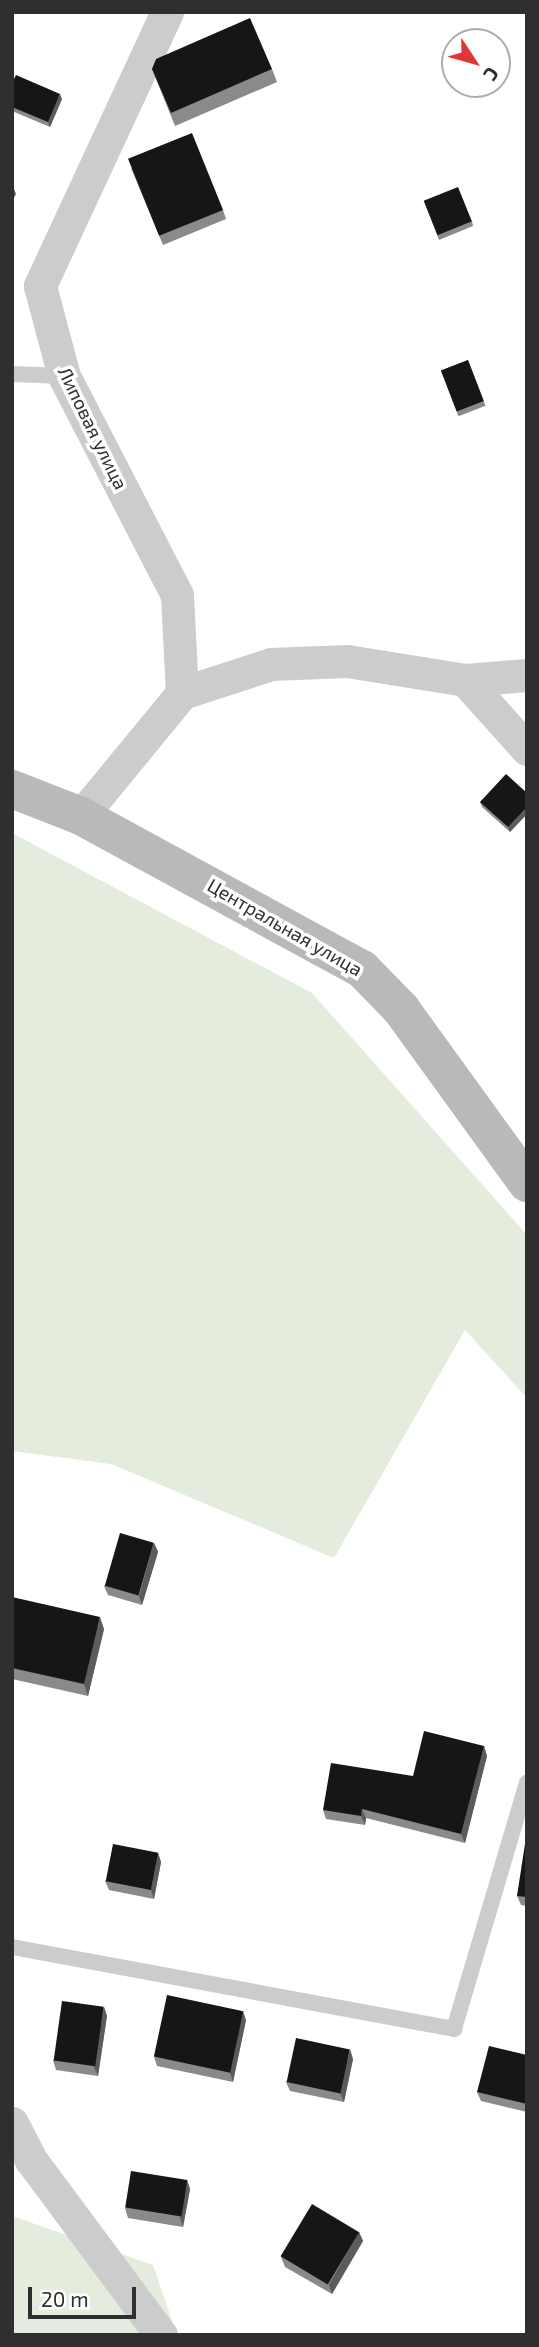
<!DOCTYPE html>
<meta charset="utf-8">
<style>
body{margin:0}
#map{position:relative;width:539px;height:2347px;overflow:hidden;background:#fff;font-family:"Exo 2",sans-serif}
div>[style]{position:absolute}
.green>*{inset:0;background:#e4ecde}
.lane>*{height:16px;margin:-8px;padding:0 8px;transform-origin:8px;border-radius:8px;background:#ccc}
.street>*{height:33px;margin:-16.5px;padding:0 16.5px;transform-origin:16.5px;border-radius:16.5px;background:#ccc}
.secondary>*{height:38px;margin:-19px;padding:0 19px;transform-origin:19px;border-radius:19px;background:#b9b9b9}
.wall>*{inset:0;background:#8a8a8a;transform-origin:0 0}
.shaded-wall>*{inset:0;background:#5c5c5c}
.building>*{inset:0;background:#161616;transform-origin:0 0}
span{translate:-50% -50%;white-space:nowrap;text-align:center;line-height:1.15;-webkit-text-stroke:7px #fff;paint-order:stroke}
.street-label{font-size:19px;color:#2f2f2f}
.frame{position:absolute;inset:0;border:14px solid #2f2f2f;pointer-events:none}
.north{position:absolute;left:441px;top:28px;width:70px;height:70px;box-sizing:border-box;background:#fff;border:2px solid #acacac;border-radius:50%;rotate:126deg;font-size:19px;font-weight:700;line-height:28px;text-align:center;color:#2f2f2f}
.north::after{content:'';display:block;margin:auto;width:24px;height:32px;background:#e13637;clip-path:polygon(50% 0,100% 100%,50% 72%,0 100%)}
.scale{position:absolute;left:28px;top:2287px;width:108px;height:32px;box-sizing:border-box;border:4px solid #2f2f2f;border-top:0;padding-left:9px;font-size:21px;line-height:24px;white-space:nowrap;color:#2f2f2f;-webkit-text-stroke:5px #fff;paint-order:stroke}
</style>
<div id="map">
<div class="green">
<i style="clip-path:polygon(12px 833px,312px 993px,527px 1235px,527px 1398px,465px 1330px,334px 1558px,111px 1464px,12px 1451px)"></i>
<i style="clip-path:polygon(12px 2216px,153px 2265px,177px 2335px,12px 2335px)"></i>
</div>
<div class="lane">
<i style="left:12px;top:374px;width:52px;rotate:2.2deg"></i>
<i style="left:12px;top:1947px;width:450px;rotate:10.5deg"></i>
<i style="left:454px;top:2029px;width:257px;rotate:-73.5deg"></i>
</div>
<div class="street">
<i style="left:167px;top:12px;width:302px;rotate:114.9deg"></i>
<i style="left:40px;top:286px;width:93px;rotate:75.1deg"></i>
<i style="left:64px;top:376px;width:246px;rotate:62.7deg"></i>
<i style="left:177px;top:595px;width:98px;rotate:87.1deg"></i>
<i style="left:465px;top:680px;width:93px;rotate:48.1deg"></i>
<i style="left:81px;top:816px;width:159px;rotate:-50.6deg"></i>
<i style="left:182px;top:693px;width:94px;rotate:-18deg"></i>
<i style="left:271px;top:664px;width:76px;rotate:-2.3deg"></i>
<i style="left:347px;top:661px;width:120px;rotate:9.1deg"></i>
<i style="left:465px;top:680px;width:62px;rotate:-4.6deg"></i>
<i style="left:12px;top:2123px;width:42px;rotate:62.8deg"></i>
<i style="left:31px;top:2160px;width:218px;rotate:53.4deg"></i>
</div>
<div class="secondary">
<i style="left:12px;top:789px;width:74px;rotate:21.4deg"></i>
<i style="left:81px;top:816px;width:320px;rotate:28.6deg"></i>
<i style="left:362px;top:969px;width:56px;rotate:45.7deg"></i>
<i style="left:401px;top:1009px;width:215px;rotate:54.1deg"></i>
</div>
<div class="wall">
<i style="clip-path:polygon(152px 69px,272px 69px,277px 82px,175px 126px)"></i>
<i style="clip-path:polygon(12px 83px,62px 99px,50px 127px,12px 111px)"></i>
<i style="clip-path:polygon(131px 168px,223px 210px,226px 219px,163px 245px)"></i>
<i style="clip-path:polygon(424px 201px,472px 221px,473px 226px,439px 240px)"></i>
<i style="left:468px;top:360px;width:49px;height:29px;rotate:69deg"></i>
<i style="clip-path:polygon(527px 793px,527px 814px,510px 832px,482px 807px,480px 802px)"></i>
<i style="clip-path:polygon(154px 1543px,158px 1552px,142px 1605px,108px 1595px,104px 1586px)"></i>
<i style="clip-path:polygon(12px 1597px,104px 1629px,88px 1696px,12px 1679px)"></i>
<i style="clip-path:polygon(484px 1746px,487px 1756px,465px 1843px,366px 1818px,365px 1825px,326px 1819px,323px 1810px,413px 1776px)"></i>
<i style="clip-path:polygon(527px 1844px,527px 1906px,521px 1905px,517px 1896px)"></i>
<i style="clip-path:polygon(158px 1853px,161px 1862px,154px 1899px,109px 1890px,105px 1881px)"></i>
<i style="clip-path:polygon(104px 2007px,107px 2016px,98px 2076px,56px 2070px,53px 2060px)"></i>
<i style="clip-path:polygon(246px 2020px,233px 2082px,157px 2066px,154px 2057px)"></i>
<i style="clip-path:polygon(527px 2055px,527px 2112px,481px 2101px,477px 2092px)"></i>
<i style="clip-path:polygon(353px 2059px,344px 2102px,290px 2091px,286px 2082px)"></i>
<i style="clip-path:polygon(187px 2180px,190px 2189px,183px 2227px,128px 2218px,125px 2208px)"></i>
<i style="clip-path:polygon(359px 2232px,363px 2241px,332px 2294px,285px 2267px,281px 2257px)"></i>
</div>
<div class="shaded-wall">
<i style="clip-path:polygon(60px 94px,62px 99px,50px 127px,48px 122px)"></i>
<i style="clip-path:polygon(14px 189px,16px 194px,12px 201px,12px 193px)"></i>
<i style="clip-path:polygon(527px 807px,527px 814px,510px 832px,508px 827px)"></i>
<i style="clip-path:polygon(154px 1543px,158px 1552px,142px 1605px,139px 1596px)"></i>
<i style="clip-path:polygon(100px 1617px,104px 1629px,88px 1696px,84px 1684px)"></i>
<i style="clip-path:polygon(484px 1746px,487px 1756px,465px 1843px,461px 1834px)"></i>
<i style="clip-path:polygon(362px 1809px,366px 1818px,365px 1825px,361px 1816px)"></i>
<i style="clip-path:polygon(158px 1853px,161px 1862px,154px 1899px,151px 1890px)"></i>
<i style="clip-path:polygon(104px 2007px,107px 2016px,98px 2076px,94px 2067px)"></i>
<i style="clip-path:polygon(243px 2011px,246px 2020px,233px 2082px,230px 2073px)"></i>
<i style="clip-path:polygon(350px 2049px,353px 2059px,344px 2102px,340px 2093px)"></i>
<i style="clip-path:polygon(187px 2180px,190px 2189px,183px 2227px,180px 2218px)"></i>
<i style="clip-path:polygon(359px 2232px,363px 2241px,332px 2294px,329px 2285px)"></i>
</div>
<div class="building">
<i style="clip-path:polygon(250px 18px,272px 69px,171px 113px,152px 69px,156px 59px)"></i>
<i style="clip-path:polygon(16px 75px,60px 94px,48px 122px,12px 107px,12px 83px)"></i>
<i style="left:192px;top:133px;width:83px;height:69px;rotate:68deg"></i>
<i style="left:458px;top:187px;width:37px;height:37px;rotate:68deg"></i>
<i style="left:468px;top:360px;width:44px;height:29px;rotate:69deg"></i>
<i style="clip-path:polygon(506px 774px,527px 793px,527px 807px,508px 827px,480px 802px)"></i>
<i style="left:120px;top:1533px;width:35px;height:55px;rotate:16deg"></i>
<i style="clip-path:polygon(12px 1597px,100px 1617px,84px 1684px,12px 1668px)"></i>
<i style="clip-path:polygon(424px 1731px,484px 1746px,461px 1834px,362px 1809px,361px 1816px,323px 1810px,331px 1763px,413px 1776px)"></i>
<i style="left:113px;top:1844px;width:46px;height:38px;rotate:11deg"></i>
<i style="clip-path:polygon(525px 1844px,527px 1844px,527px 1897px,517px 1896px)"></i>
<i style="left:167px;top:1995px;width:78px;height:63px;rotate:12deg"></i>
<i style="left:62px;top:2001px;width:42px;height:60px;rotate:8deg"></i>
<i style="left:296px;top:2038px;width:55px;height:45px;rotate:12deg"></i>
<i style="clip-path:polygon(489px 2046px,527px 2055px,527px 2104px,477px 2092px)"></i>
<i style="left:131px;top:2171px;width:57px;height:37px;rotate:9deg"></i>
<i style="left:312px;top:2204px;width:55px;height:61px;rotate:31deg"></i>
</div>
<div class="street-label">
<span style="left:93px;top:428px;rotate:64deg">Липовая улица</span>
<span style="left:285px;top:927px;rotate:30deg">Центральная улица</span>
</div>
<div class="frame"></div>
<div class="north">С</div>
<div class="scale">20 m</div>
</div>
